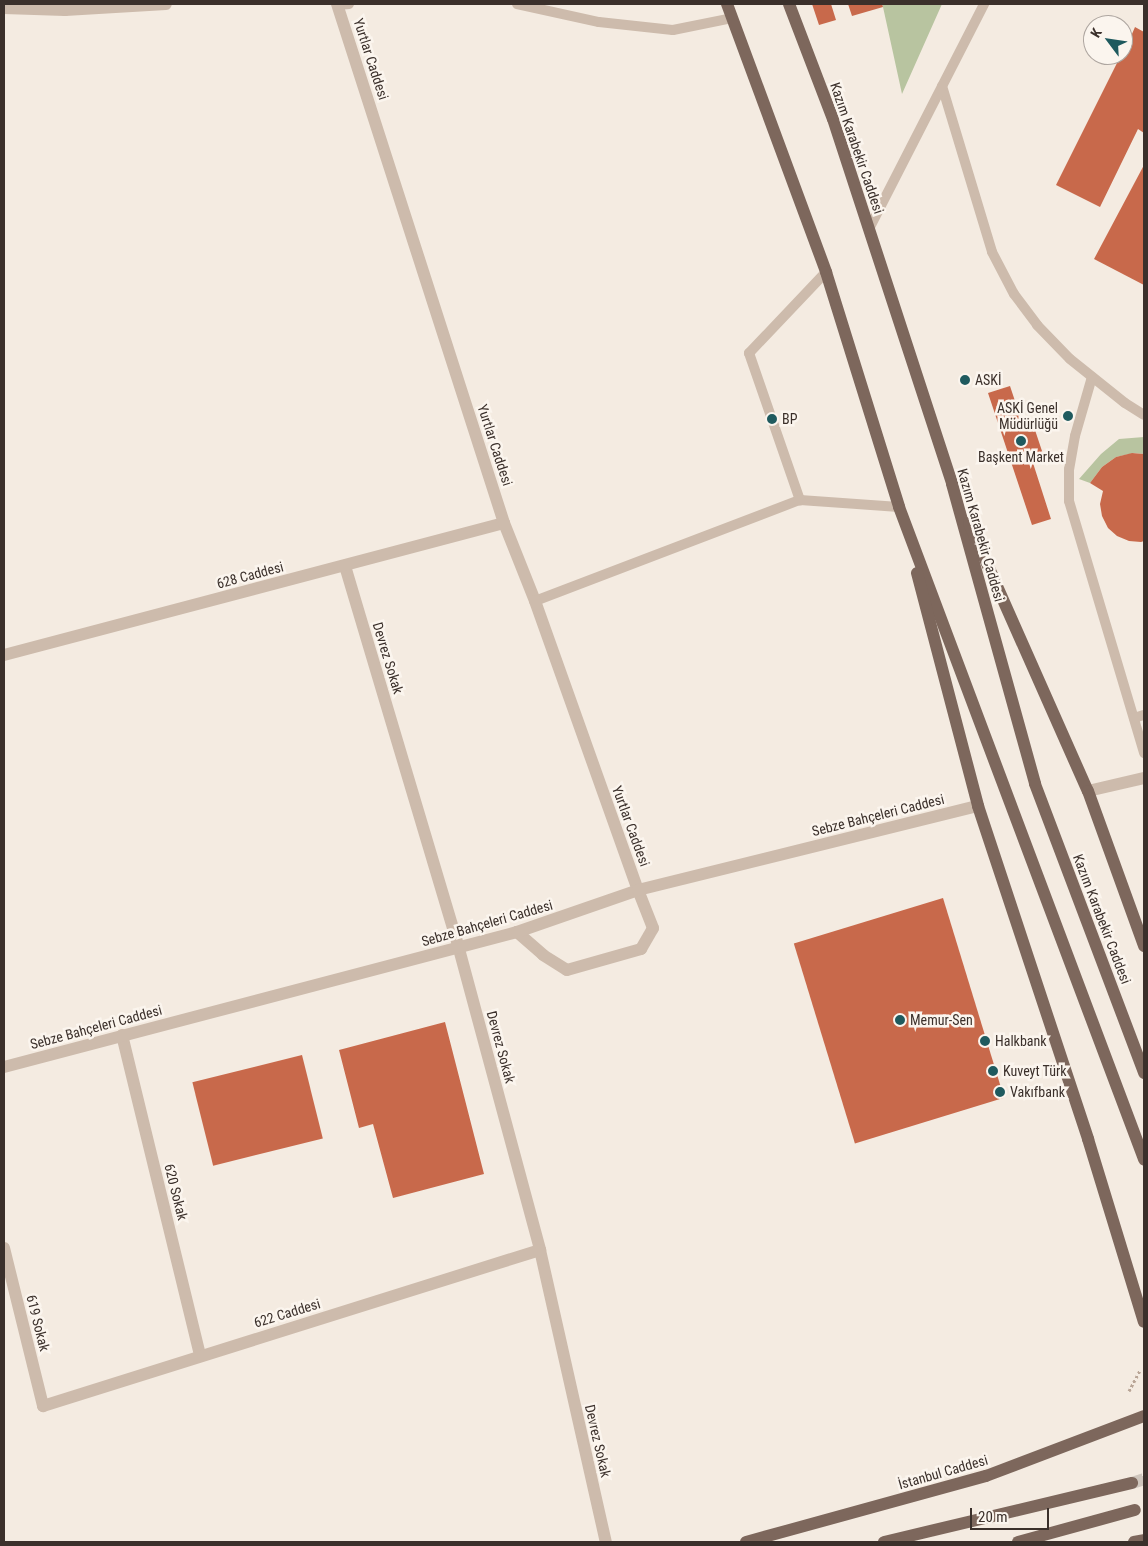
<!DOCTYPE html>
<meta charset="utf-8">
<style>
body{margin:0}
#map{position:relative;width:1148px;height:1546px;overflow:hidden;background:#f4ebe1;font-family:"Roboto Condensed",sans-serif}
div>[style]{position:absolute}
.green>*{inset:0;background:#b8c4a0}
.building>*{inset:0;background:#c8694b;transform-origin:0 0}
.primary-tunnel>*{height:12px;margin-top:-6px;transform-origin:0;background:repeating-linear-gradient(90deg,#cfc6bd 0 12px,transparent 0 18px)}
.path>*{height:3px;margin-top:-1.5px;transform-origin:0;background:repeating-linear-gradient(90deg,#b9a596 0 2.5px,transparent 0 5px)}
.service>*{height:10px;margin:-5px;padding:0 5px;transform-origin:5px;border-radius:5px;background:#cdbbac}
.minor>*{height:12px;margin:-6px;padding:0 6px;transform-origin:6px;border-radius:6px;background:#cdbbac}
.tertiary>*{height:12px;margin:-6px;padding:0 6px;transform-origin:6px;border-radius:6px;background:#cdbbac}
.primary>*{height:12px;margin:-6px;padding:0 6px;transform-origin:6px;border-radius:6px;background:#7d675c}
.dots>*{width:14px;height:14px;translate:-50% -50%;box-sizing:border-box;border:2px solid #fbf5ee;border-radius:50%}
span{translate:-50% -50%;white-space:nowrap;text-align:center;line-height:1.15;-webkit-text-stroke:5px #fbf5ee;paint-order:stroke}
.street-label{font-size:14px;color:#3b302b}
.poi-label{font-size:14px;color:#3b302b}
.left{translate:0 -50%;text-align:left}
.right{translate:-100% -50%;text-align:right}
.frame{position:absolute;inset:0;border:5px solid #3b302b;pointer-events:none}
.north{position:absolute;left:1083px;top:15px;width:50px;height:50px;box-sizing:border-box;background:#fbf5ee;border:1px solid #aea6a0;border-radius:50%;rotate:301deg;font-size:14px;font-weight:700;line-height:20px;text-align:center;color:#3b302b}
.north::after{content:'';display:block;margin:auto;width:18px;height:22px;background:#1f5a5e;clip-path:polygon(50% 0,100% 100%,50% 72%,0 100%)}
.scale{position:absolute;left:970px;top:1508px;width:79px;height:22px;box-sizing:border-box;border:2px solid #3b302b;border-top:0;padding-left:6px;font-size:15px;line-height:18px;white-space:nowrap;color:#3b302b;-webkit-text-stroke:4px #fbf5ee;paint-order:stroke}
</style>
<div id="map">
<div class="green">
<i style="clip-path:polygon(882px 4px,942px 4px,902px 94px,883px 7px)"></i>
<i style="clip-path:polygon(1144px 437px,1144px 454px,1134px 453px,1116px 457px,1102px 467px,1090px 483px,1079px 479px,1101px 454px,1119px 439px)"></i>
</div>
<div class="building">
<i style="clip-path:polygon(812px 4px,831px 4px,836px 20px,819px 25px)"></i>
<i style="clip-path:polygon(848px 4px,882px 4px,883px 7px,852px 16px)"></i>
<i style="clip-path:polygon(1135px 27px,1144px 32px,1144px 133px,1138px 129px,1100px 207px,1056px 185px,1121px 55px,1123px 55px)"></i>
<i style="clip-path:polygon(1144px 165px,1144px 285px,1094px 259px)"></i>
<i style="clip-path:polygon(1010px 386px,1022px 422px,1031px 418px,1045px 460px,1033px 463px,1051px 519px,1032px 525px,988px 393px)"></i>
<i style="clip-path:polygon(1132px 453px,1144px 454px,1144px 541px,1141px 542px,1129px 541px,1117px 536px,1108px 528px,1102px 516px,1100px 504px,1103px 491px,1090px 483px,1102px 467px,1116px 457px)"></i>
<i style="left:943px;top:898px;width:209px;height:156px;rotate:73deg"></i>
<i style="clip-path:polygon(445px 1022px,484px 1174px,393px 1198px,373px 1124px,359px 1128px,339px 1050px)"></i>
<i style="left:302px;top:1055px;width:86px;height:113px;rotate:76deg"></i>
</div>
<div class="primary-tunnel">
<i style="left:1132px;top:1483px;width:13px;rotate:-18deg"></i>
</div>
<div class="path">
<i style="left:1129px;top:1391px;width:24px;rotate:-62deg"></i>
</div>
<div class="service">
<i style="left:517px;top:4px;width:84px;rotate:12.4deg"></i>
<i style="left:599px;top:22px;width:74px;rotate:6.2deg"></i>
<i style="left:673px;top:30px;width:60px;rotate:-11.5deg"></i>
<i style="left:338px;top:5px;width:11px;rotate:-5deg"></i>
<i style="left:942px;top:86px;width:173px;rotate:73.2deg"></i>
<i style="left:992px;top:252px;width:47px;rotate:62.4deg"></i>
<i style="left:1014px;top:294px;width:39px;rotate:53deg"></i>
<i style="left:1037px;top:325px;width:47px;rotate:45.9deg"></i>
<i style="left:1070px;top:359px;width:70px;rotate:38.7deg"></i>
<i style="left:1125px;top:403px;width:22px;rotate:32deg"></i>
<i style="left:869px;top:229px;width:253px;rotate:-62.9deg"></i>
<i style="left:826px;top:272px;width:112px;rotate:133.5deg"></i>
<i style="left:749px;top:353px;width:156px;rotate:70.9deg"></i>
<i style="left:800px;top:500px;width:99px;rotate:4deg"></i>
<i style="left:1092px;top:377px;width:61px;rotate:106.1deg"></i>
<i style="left:1075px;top:436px;width:34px;rotate:100deg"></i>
<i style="left:1069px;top:469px;width:32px;rotate:90deg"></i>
<i style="left:1069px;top:501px;width:263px;rotate:73.4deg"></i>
<i style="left:535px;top:601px;width:284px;rotate:-20.9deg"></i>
<i style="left:1134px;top:718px;width:10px;rotate:-17deg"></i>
</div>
<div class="minor">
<i style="left:4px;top:8px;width:61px;rotate:1.9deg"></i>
<i style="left:65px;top:10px;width:101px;rotate:-3.4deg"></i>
<i style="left:345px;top:566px;width:400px;rotate:73.4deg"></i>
<i style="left:459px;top:949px;width:312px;rotate:74.9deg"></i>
<i style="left:540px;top:1250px;width:299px;rotate:77.3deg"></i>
<i style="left:4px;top:655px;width:517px;rotate:-14.79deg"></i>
<i style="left:1088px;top:791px;width:57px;rotate:-13.1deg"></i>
<i style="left:517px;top:932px;width:35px;rotate:41deg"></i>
<i style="left:543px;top:955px;width:28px;rotate:32deg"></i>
<i style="left:567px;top:970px;width:77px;rotate:-15.8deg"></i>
<i style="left:641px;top:949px;width:24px;rotate:-60deg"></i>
<i style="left:653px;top:928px;width:41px;rotate:-111.5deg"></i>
<i style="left:122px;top:1035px;width:330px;rotate:76.3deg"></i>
<i style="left:4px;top:1248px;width:163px;rotate:76.1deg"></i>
<i style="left:43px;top:1406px;width:521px;rotate:-17.43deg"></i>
</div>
<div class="tertiary">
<i style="left:337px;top:4px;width:545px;rotate:72.16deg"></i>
<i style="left:504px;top:523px;width:84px;rotate:68.3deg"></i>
<i style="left:535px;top:601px;width:307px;rotate:70.4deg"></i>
<i style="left:4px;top:1067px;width:530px;rotate:-14.74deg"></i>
<i style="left:517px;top:932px;width:128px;rotate:-19.1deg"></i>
<i style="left:638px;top:890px;width:350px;rotate:-13.9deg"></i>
</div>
<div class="primary">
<i style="left:727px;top:4px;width:286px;rotate:69.7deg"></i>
<i style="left:826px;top:272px;width:246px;rotate:72.7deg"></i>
<i style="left:899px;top:507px;width:697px;rotate:69.41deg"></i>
<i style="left:789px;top:4px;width:123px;rotate:69.1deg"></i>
<i style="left:833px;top:119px;width:384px;rotate:71.9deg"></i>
<i style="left:952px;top:484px;width:311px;rotate:74.5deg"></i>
<i style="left:1035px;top:784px;width:309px;rotate:69.3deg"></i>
<i style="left:969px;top:523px;width:293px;rotate:66.1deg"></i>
<i style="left:1088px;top:791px;width:165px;rotate:70.1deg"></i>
<i style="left:917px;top:573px;width:241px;rotate:75.3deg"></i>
<i style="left:978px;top:806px;width:351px;rotate:71.7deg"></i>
<i style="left:1088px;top:1139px;width:191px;rotate:73deg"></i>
<i style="left:746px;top:1542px;width:249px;rotate:-15.4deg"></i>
<i style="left:986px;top:1476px;width:169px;rotate:-20.8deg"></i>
<i style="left:884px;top:1542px;width:255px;rotate:-13.4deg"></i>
<i style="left:1018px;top:1542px;width:121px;rotate:-15.3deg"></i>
<i style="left:1134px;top:1542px;width:10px;rotate:-11deg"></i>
</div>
<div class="dots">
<i style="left:965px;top:380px;background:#1f5a5e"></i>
<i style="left:1068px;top:416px;background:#1f5a5e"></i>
<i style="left:772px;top:419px;background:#1f5a5e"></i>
<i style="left:1021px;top:441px;background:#1f5a5e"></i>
<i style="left:900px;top:1020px;background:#1f5a5e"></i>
<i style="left:985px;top:1041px;background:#1f5a5e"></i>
<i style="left:993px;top:1071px;background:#1f5a5e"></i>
<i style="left:1000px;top:1092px;background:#1f5a5e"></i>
</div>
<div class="street-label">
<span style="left:371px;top:59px;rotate:72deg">Yurtlar Caddesi</span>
<span style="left:857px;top:148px;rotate:71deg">Kazım Karabekir Caddesi</span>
<span style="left:495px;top:445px;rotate:72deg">Yurtlar Caddesi</span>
<span style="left:981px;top:535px;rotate:74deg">Kazım Karabekir Caddesi</span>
<span style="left:250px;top:575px;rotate:-15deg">628 Caddesi</span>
<span style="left:388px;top:658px;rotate:73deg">Devrez Sokak</span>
<span style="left:878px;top:815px;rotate:-14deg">Sebze Bahçeleri Caddesi</span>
<span style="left:631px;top:826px;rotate:70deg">Yurtlar Caddesi</span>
<span style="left:1102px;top:919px;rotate:69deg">Kazım Karabekir Caddesi</span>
<span style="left:487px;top:923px;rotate:-16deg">Sebze Bahçeleri Caddesi</span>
<span style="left:96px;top:1027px;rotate:-15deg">Sebze Bahçeleri Caddesi</span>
<span style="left:501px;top:1047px;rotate:75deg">Devrez Sokak</span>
<span style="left:176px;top:1192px;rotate:76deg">620 Sokak</span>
<span style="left:287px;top:1313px;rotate:-17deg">622 Caddesi</span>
<span style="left:38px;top:1323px;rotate:76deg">619 Sokak</span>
<span style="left:598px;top:1441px;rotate:77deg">Devrez Sokak</span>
<span style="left:943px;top:1472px;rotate:-16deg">İstanbul Caddesi</span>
</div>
<div class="poi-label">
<span class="left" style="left:975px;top:380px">ASKİ</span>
<span class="right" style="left:1058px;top:416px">ASKİ Genel<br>Müdürlüğü</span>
<span class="left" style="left:782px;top:419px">BP</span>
<span style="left:1021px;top:457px">Başkent Market</span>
<span class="left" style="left:910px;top:1020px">Memur-Sen</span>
<span class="left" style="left:995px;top:1041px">Halkbank</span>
<span class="left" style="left:1003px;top:1071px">Kuveyt Türk</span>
<span class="left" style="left:1010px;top:1092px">Vakıfbank</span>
</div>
<div class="frame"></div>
<div class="north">K</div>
<div class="scale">20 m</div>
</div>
